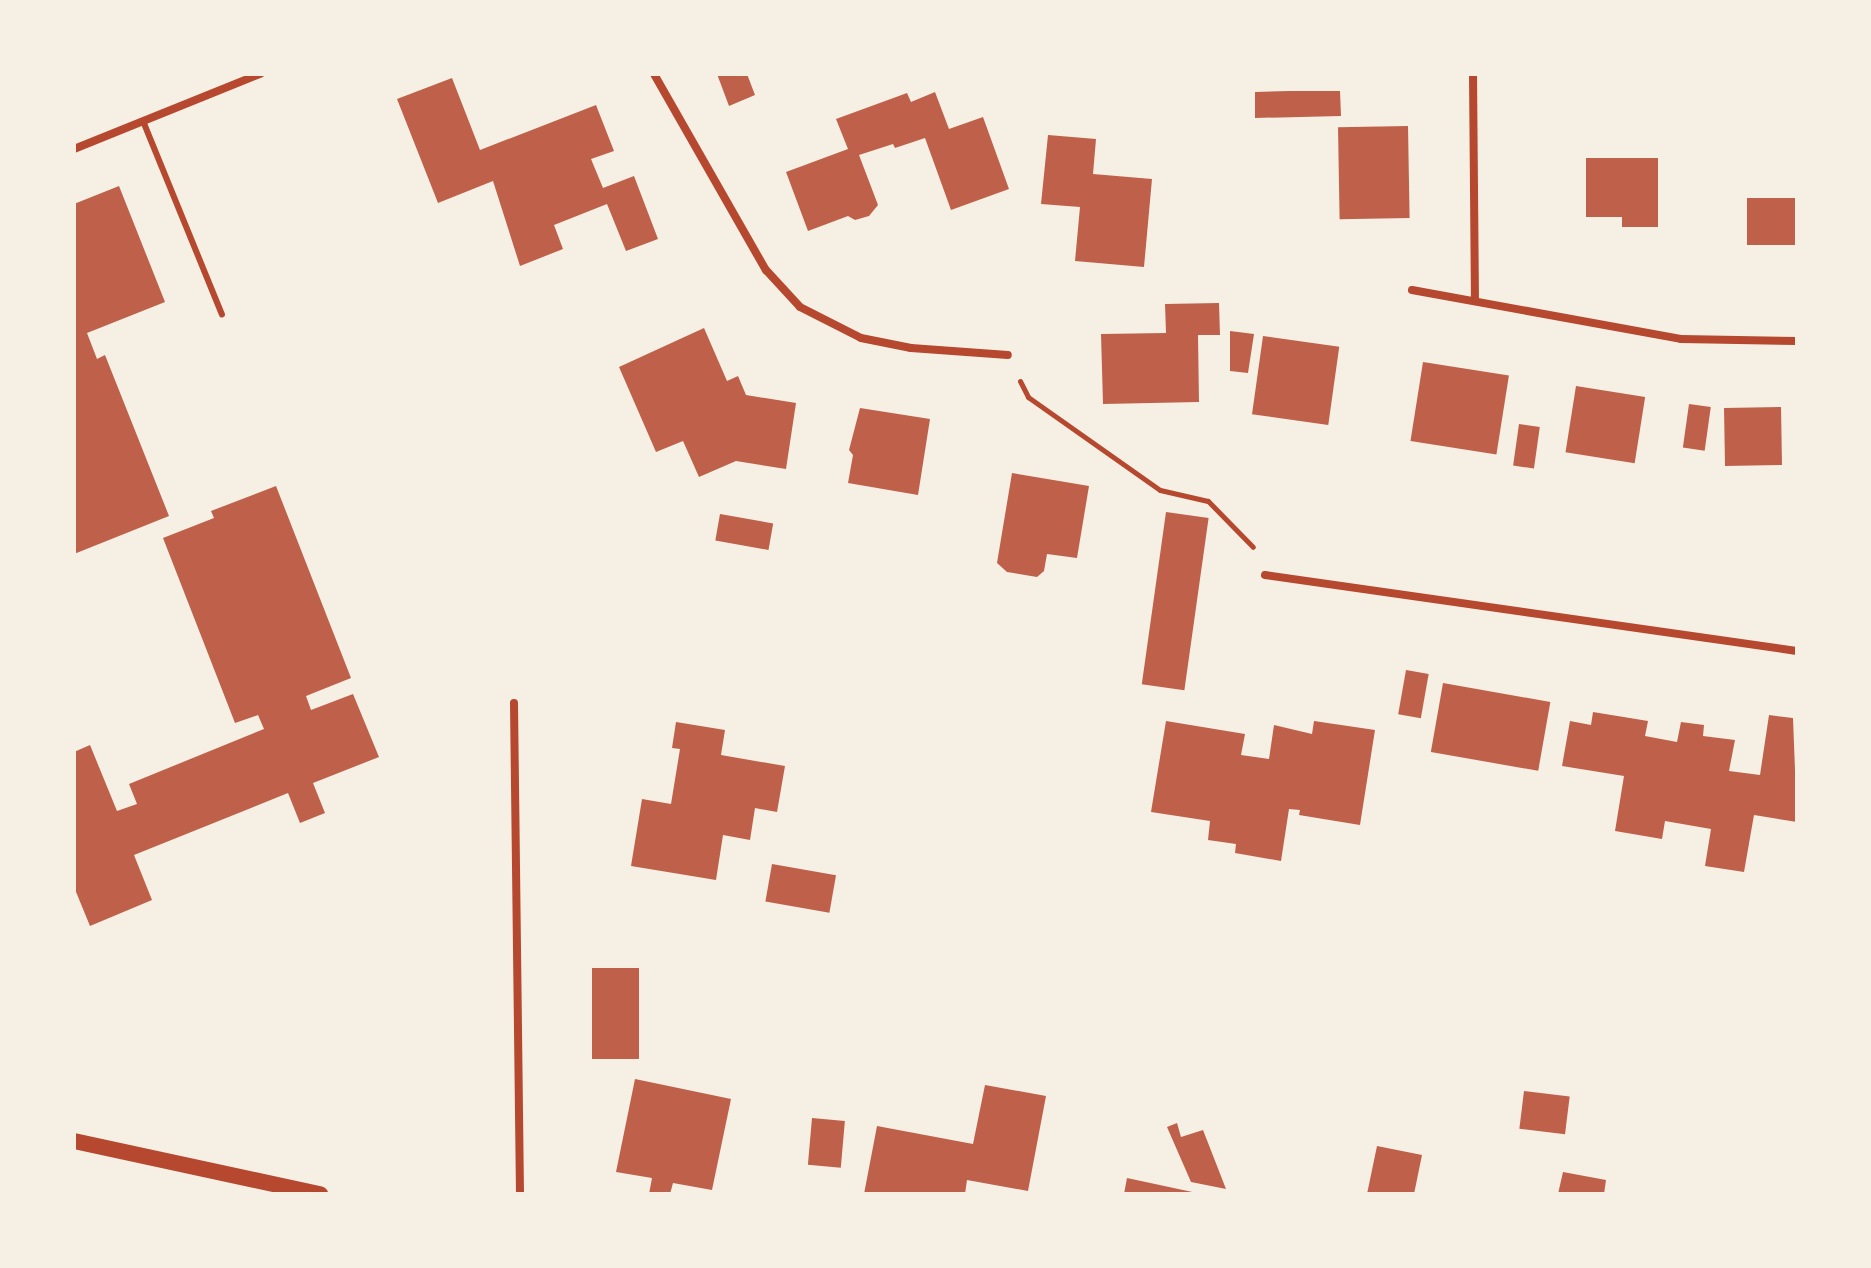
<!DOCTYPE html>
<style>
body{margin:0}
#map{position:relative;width:1871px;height:1268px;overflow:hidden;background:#f6efe4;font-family:"DM Sans",sans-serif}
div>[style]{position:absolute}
.building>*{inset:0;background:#bf614a;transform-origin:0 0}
.path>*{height:5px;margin:-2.5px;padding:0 2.5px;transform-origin:2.5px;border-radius:2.5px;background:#b5482f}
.service>*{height:6px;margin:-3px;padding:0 3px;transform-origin:3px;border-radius:3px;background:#b5482f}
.minor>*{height:8px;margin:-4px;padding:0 4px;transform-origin:4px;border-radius:4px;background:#b5482f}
.secondary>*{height:16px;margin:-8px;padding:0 8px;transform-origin:8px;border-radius:8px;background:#b5482f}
span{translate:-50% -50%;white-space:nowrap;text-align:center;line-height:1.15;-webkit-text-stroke:6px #f6efe4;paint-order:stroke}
.frame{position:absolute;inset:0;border:76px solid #f6efe4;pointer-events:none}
</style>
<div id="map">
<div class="building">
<i style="clip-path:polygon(717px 74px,747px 74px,755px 95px,729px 106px)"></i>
<i style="clip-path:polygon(452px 78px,480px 150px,596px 105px,614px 151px,591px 159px,603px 188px,634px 176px,658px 239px,626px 251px,607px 204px,554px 225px,563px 249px,520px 266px,493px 181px,438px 203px,397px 99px)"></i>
<i style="clip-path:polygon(1290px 91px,1340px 91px,1341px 116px,1255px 118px,1255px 92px)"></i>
<i style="clip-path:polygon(935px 92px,949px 129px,983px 117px,1009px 189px,951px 210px,925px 138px,895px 148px,893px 144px,859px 155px,878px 205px,869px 216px,855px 220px,848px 216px,808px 231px,786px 172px,848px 149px,836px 119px,907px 93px,911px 102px)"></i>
<i style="left:1408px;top:126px;width:92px;height:70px;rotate:89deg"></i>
<i style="clip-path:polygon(1048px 135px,1096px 139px,1093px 174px,1152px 179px,1144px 267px,1075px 261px,1080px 207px,1041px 204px)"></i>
<i style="clip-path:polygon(1586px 158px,1658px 158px,1658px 227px,1622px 227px,1622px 217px,1586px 217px)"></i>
<i style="clip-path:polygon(119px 186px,165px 302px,87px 333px,97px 359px,105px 355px,169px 516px,74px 554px,74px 204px)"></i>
<i style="left:1797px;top:198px;width:47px;height:50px;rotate:90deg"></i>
<i style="clip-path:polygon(1219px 303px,1220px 335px,1198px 335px,1199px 402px,1103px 404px,1101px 334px,1166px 333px,1165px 304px)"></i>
<i style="clip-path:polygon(704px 328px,727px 381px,738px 376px,746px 395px,796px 403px,786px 469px,736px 461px,699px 477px,683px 441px,656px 452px,619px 367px)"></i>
<i style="clip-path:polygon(1230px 331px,1254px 334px,1248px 373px,1230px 371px)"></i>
<i style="left:1263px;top:336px;width:77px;height:79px;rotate:8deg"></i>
<i style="left:1423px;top:362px;width:87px;height:80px;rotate:9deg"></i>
<i style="left:1576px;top:386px;width:70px;height:67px;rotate:9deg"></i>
<i style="left:1689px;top:404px;width:22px;height:44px;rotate:8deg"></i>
<i style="left:1781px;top:407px;width:58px;height:57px;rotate:89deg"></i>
<i style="clip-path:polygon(860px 408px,930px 419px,918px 495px,848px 483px,853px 455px,849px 450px)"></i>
<i style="left:1519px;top:424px;width:21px;height:42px;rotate:8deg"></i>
<i style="clip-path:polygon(1012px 473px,1089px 486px,1077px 558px,1047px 554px,1044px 571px,1037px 577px,1007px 572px,997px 563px)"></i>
<i style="clip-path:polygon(276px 486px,351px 678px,306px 696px,311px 710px,353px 694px,379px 757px,313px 783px,325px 813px,300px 823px,288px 793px,134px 855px,152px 900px,90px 926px,74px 887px,74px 752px,90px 745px,117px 811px,137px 804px,129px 784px,264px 729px,258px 715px,235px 723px,163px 538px,214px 518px,211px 511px)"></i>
<i style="left:1166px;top:512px;width:43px;height:174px;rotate:8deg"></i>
<i style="left:720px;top:514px;width:54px;height:27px;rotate:10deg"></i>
<i style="left:1406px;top:670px;width:23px;height:45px;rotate:10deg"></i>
<i style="left:1443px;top:683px;width:109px;height:70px;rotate:10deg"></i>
<i style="clip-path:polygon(1593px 712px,1648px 721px,1645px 736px,1677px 742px,1681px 722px,1704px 725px,1703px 736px,1735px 740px,1729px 771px,1760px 775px,1769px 715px,1793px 718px,1797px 822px,1754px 815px,1744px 872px,1705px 866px,1711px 829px,1665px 821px,1662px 839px,1615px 831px,1624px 776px,1562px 766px,1570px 721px,1591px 725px)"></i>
<i style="clip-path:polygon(1166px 721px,1245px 734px,1241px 755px,1269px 759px,1274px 725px,1312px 734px,1314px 721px,1375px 730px,1360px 825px,1299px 815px,1300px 810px,1289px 809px,1281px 861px,1235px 853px,1236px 844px,1208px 840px,1210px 821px,1151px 812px)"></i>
<i style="clip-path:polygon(676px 722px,725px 730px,721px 755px,785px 766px,777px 812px,755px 808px,750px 840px,723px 835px,716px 880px,631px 866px,642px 799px,671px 804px,680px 749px,672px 748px)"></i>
<i style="left:772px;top:864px;width:65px;height:38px;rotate:10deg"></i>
<i style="left:592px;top:968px;width:47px;height:91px"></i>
<i style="clip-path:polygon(635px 1079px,731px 1099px,712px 1190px,673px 1183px,670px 1194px,649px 1194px,652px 1178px,616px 1172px)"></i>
<i style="clip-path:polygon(985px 1085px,1046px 1096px,1028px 1191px,967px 1180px,965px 1194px,864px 1194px,877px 1126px,973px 1144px)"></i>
<i style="left:1524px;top:1091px;width:46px;height:38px;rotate:7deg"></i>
<i style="left:812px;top:1118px;width:33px;height:47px;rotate:5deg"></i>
<i style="clip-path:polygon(1177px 1123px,1181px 1137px,1203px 1130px,1226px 1189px,1191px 1182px,1167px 1127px)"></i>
<i style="clip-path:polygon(1377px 1146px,1422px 1155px,1414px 1194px,1367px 1194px)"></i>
<i style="clip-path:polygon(1563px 1172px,1606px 1180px,1604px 1194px,1558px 1194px)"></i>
<i style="clip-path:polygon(1127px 1178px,1197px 1193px,1197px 1194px,1124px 1194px)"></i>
</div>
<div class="path">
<i style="left:1020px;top:381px;width:18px;rotate:63deg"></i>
<i style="left:1028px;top:397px;width:161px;rotate:35.2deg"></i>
<i style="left:1160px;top:490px;width:49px;rotate:12.9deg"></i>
<i style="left:1208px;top:501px;width:64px;rotate:45.6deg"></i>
</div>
<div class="service">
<i style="left:143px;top:121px;width:209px;rotate:67.8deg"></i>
</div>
<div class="minor">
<i style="left:654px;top:74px;width:226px;rotate:60.3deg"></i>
<i style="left:766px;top:270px;width:50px;rotate:47.4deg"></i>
<i style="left:800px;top:307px;width:68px;rotate:26.9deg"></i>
<i style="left:861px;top:338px;width:51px;rotate:11.3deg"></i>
<i style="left:911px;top:348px;width:97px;rotate:4.1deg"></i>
<i style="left:1473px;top:74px;width:226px;rotate:89.5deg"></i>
<i style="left:74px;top:149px;width:201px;rotate:-22deg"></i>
<i style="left:1412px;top:290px;width:273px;rotate:10.3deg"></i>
<i style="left:1681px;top:339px;width:116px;rotate:1deg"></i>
<i style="left:1265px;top:575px;width:537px;rotate:8.13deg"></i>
<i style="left:514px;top:703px;width:491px;rotate:89.3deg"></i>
</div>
<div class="secondary">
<i style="left:74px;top:1141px;width:252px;rotate:12.2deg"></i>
</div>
<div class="frame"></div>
</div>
